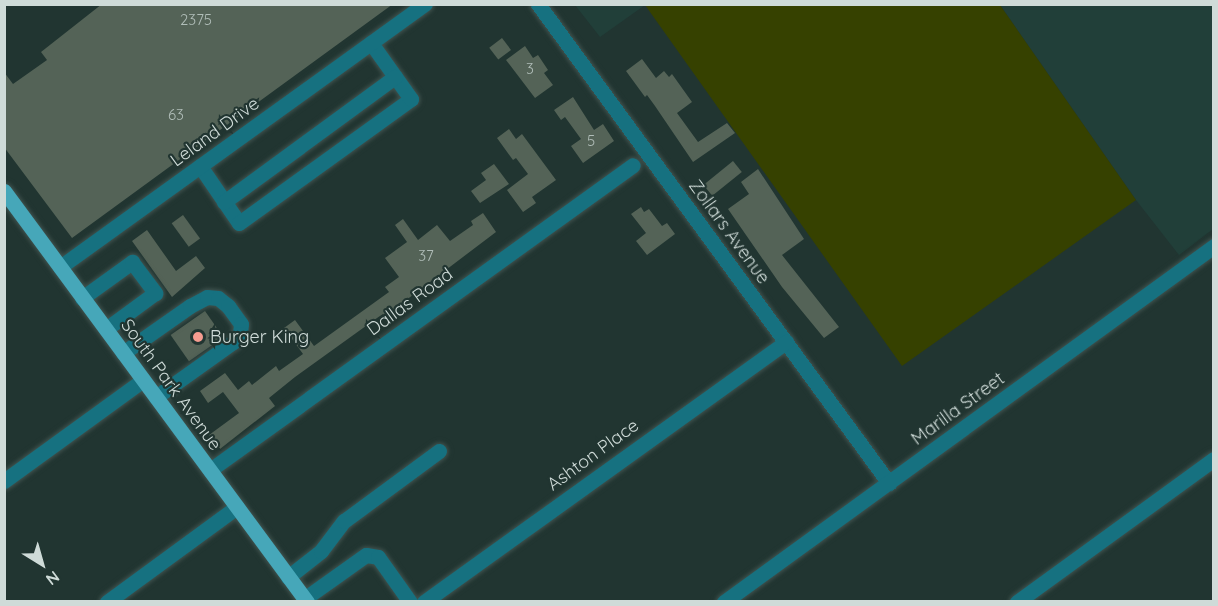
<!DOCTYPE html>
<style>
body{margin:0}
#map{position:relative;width:1218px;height:606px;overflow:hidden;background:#213531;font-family:Quicksand,sans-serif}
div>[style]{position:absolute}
.built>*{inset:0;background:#213f39}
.green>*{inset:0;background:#364100}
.building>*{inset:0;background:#546357;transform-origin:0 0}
.roads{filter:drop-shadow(0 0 2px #40534f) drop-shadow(0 0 2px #40534f)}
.minor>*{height:15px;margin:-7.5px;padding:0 7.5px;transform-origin:7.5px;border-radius:7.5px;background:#167180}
.major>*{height:15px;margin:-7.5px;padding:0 7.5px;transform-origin:7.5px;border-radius:7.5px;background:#46a7b9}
.dots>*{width:16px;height:16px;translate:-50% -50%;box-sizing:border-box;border:3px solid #213531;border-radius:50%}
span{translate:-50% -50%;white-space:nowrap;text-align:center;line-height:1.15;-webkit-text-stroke:4.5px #213531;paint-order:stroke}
.number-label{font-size:15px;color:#b0bdb8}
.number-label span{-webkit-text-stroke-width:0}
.street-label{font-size:18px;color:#cfdbd8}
.poi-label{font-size:18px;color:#cfdbd8}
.left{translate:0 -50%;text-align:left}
.frame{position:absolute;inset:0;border:6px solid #cfdbd8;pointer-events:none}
.north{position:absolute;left:12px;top:534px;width:60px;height:60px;-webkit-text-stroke:4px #213531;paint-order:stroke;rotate:143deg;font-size:16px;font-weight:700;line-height:24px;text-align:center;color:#cfdbd8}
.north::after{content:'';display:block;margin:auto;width:21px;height:27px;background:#cfdbd8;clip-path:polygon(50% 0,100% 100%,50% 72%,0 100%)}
</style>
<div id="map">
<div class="built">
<i style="clip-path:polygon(575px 5px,645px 5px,600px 37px)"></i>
<i style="clip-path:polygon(1000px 5px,1213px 5px,1213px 229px,1179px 255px,1136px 200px)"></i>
</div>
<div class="green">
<i style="clip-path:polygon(645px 5px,1000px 5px,1136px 200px,902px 366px)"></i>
</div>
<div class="building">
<i style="clip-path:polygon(102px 4px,393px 4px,72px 238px,4px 147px,4px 72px,13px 84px,47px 60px,41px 52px)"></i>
<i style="left:502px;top:38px;width:15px;height:16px;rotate:53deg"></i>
<i style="clip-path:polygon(525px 46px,533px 58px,538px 55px,548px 70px,544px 73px,553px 85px,535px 98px,506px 60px)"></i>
<i style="clip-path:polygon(642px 59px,656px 78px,664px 71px,669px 77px,672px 74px,692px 102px,677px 113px,698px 142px,727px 123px,735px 133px,693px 162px,655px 106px,647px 95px,645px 97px,626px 71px)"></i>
<i style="clip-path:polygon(573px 97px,594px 130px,603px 124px,614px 141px,583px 163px,571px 146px,581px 139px,565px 117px,561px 120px,554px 110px)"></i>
<i style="clip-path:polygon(509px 129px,516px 139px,522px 134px,556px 180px,532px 197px,536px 203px,523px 212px,507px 190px,528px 174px,516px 158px,513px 160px,497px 138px)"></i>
<i style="left:733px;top:161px;width:14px;height:38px;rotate:51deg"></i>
<i style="clip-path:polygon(494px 164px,509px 184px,480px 203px,471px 191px,486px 180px,481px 173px)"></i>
<i style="clip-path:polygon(758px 169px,804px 239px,782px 255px,839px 327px,824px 338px,782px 287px,728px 209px,749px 194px,741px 182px)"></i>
<i style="clip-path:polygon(641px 207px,644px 212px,649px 209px,662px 226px,667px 223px,675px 234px,647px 255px,636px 241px,646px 233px,631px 214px)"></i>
<i style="clip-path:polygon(483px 213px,496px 232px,393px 310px,395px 314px,387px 320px,383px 314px,377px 318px,295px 377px,269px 398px,275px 406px,220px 449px,209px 435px,239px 413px,223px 392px,208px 403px,200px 391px,225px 373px,238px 390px,249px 381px,252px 385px,276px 366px,279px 371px,303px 354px,284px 328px,295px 320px,314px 346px,389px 292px,385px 287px,399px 277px,385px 258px,407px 242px,395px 225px,403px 219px,418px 240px,437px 225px,450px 241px,473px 225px,471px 221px)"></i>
<i style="left:183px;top:215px;width:29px;height:14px;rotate:54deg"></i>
<i style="clip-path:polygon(147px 230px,176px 271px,196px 256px,205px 268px,172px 297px,132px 241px)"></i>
<i style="left:205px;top:311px;width:32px;height:42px;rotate:55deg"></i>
</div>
<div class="roads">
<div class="minor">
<i style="left:538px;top:4px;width:594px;rotate:53.77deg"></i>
<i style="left:200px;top:166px;width:69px;rotate:55.6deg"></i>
<i style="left:239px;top:223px;width:212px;rotate:-35.8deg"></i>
<i style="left:411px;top:99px;width:69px;rotate:-125.5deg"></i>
<i style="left:224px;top:202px;width:212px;rotate:-36.2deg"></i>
<i style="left:60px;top:267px;width:450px;rotate:-35.8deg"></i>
<i style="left:82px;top:298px;width:62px;rotate:-35.8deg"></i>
<i style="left:132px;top:262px;width:39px;rotate:53deg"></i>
<i style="left:155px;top:293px;width:61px;rotate:143.7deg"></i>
<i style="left:123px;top:353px;width:82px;rotate:-35deg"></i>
<i style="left:190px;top:306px;width:19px;rotate:-28deg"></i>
<i style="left:207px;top:297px;width:11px;rotate:5deg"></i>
<i style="left:218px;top:298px;width:13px;rotate:39deg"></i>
<i style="left:228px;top:306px;width:22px;rotate:54deg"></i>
<i style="left:241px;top:324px;width:10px;rotate:96deg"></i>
<i style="left:240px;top:334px;width:11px;rotate:131deg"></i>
<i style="left:233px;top:342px;width:95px;rotate:144.5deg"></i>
<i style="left:210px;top:470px;width:521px;rotate:-35.79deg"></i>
<i style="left:4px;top:481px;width:172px;rotate:-36deg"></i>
<i style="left:288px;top:577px;width:42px;rotate:-38.2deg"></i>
<i style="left:321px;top:551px;width:38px;rotate:-53deg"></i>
<i style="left:344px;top:521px;width:118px;rotate:-36.4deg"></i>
<i style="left:304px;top:599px;width:76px;rotate:-35.4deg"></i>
<i style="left:366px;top:555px;width:12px;rotate:9deg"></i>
<i style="left:378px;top:557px;width:55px;rotate:54.6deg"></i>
<i style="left:107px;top:602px;width:161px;rotate:-36.2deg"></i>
<i style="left:424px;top:602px;width:446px;rotate:-35.7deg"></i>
<i style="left:724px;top:602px;width:606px;rotate:-36deg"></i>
<i style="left:1017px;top:602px;width:243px;rotate:-36deg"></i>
</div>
<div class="major">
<i style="left:4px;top:191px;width:511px;rotate:53.6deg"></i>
</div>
</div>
<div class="dots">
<i style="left:198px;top:337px;background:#f59c90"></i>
</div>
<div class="number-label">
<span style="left:196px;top:20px">2375</span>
<span style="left:530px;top:69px">3</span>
<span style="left:176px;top:115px">63</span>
<span style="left:591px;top:141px">5</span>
<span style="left:426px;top:256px">37</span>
</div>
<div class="street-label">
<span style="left:215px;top:132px;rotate:-36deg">Leland Drive</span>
<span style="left:729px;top:232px;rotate:54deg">Zollars Avenue</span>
<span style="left:410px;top:302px;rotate:-36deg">Dallas Road</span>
<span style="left:171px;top:385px;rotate:54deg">South Park Avenue</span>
<span style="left:958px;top:409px;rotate:-36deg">Marilla Street</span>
<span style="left:593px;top:455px;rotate:-36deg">Ashton Place</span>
</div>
<div class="poi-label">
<span class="left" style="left:210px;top:337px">Burger King</span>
</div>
<div class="frame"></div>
<div class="north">N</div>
</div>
